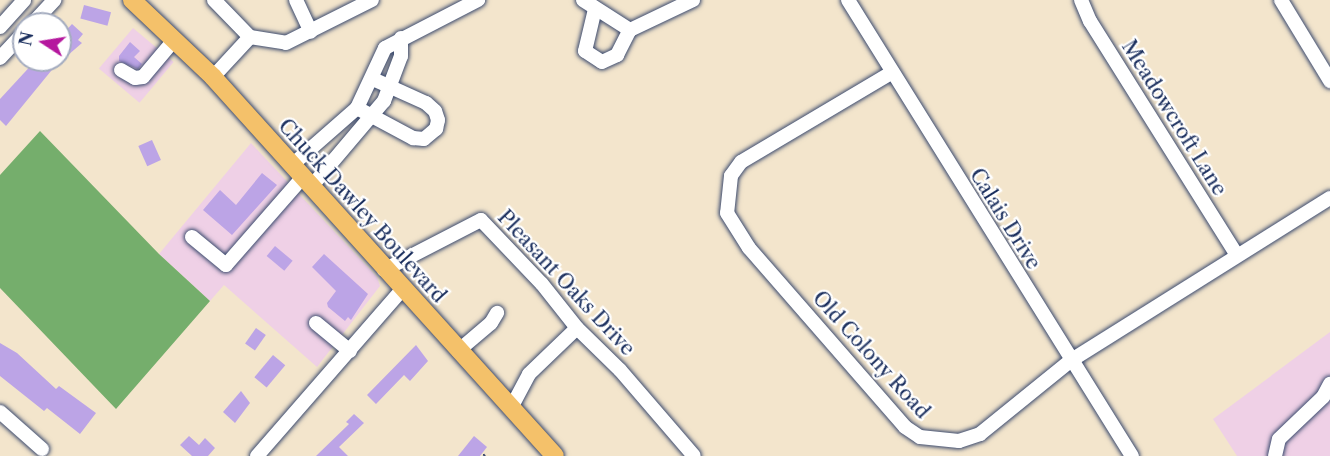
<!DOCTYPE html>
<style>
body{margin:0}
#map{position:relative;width:1330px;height:456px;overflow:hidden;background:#f3e5cc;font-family:"Libre Caslon Text",serif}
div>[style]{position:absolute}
.built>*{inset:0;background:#efd0e6;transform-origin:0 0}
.forest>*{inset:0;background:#75ae6c}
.building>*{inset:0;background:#bca4e6;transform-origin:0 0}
.path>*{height:2px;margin-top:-1px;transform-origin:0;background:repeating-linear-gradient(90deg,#3b4a6e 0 4.5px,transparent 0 9px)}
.roads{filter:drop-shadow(0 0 2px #3b4a6e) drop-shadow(0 0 2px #3b4a6e)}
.minor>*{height:14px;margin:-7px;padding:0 7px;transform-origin:7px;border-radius:7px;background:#fff}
.major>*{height:18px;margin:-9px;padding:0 9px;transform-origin:9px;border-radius:9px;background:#f4c16a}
span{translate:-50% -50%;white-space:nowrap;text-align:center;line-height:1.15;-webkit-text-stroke:4.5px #fff;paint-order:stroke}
.street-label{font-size:20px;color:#1b2f5e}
.north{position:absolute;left:12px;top:12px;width:60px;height:60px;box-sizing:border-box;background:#fff;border:2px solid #a4acbf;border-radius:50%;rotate:282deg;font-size:16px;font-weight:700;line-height:24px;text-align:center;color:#1b2f5e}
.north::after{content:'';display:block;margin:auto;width:21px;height:27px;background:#b5179e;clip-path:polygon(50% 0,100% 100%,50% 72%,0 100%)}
</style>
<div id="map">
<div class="built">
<i style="left:133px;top:28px;width:53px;height:53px;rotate:40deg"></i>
<i style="clip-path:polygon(251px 143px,377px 277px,380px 286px,317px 367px,224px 285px,210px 301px,159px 254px)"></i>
<i style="clip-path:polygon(1330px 332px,1330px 456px,1237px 456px,1213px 419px)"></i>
</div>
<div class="forest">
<i style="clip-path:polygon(40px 131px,159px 254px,210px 301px,116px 409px,0 288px,0 175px)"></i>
</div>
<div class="building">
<i style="left:84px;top:5px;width:28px;height:14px;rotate:15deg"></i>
<i style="clip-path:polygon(72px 24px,83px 34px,78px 40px,82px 43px,60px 62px,60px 37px)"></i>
<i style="clip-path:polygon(130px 42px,140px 51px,134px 57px,142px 64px,138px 69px,119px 61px,119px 56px)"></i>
<i style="clip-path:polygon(36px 60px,60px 60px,6px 126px,0 120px,0 99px)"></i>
<i style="left:152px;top:140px;width:22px;height:15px;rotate:66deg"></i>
<i style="clip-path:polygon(262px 173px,277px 185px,232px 235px,203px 210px,220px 190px,236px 205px)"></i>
<i style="left:275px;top:246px;width:23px;height:13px;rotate:40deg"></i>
<i style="clip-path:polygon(324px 254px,368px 294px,351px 320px,348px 317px,345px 321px,328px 307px,327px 303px,336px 291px,312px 267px)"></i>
<i style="left:256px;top:328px;width:12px;height:19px;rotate:35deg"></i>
<i style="clip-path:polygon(0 343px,17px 353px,56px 389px,59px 386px,96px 413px,80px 434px,47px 408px,44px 411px,0 376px)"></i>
<i style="clip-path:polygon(416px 345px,428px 361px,410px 381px,404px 375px,376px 404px,367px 395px)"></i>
<i style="left:273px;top:355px;width:16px;height:29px;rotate:40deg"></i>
<i style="clip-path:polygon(241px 391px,250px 403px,235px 423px,223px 412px)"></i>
<i style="clip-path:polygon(354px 414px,364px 423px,339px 447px,348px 456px,316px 456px,349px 424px,346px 422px)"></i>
<i style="clip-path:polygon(189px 436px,199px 445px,205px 438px,215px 448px,208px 456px,192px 456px,180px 445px)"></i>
<i style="clip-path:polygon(474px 436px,487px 447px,480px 456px,458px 456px)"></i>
</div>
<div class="path">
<i style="left:483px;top:454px;width:3px;rotate:45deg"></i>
</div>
<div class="roads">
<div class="minor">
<i style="left:214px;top:0;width:52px;rotate:45.8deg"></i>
<i style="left:296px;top:0;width:35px;rotate:65deg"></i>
<i style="left:583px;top:0;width:56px;rotate:32.6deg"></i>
<i style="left:630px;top:30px;width:70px;rotate:-25.5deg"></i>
<i style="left:848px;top:0;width:537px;rotate:58.09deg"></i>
<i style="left:1081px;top:0;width:23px;rotate:67deg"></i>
<i style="left:1090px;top:21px;width:276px;rotate:57.9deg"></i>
<i style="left:1281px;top:0;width:95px;rotate:58.8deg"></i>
<i style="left:595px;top:9px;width:43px;rotate:103.4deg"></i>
<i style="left:585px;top:51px;width:20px;rotate:33deg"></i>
<i style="left:602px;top:62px;width:17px;rotate:-25deg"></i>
<i style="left:617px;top:55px;width:28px;rotate:-63deg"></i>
<i style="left:32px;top:24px;width:33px;rotate:-47deg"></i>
<i style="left:0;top:27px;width:36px;rotate:-48deg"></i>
<i style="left:0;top:58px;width:35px;rotate:-47deg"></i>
<i style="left:121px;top:70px;width:16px;rotate:30deg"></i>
<i style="left:135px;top:78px;width:8px;rotate:-7deg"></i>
<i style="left:143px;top:77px;width:50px;rotate:-49.9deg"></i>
<i style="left:891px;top:73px;width:174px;rotate:149.3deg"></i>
<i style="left:741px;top:162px;width:17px;rotate:126deg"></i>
<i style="left:731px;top:176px;width:37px;rotate:96deg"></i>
<i style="left:727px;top:213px;width:41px;rotate:57.8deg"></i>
<i style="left:749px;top:248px;width:237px;rotate:48.9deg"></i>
<i style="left:905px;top:427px;width:18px;rotate:34deg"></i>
<i style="left:920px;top:437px;width:39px;rotate:6deg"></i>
<i style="left:959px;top:441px;width:22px;rotate:-18deg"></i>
<i style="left:980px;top:434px;width:116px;rotate:-39deg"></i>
<i style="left:1070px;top:361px;width:307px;rotate:-32.1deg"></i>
<i style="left:213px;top:77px;width:54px;rotate:-47.2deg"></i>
<i style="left:250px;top:37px;width:36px;rotate:9deg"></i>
<i style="left:286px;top:43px;width:96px;rotate:-26.6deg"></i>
<i style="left:357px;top:108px;width:64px;rotate:28.2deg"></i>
<i style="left:413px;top:138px;width:11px;rotate:5deg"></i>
<i style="left:424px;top:139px;width:16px;rotate:-40deg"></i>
<i style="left:436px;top:129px;width:9px;rotate:-77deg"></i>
<i style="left:438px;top:120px;width:9px;rotate:-108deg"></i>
<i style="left:435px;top:111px;width:12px;rotate:-138deg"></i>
<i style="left:426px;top:103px;width:58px;rotate:-155.6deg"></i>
<i style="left:292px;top:165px;width:86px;rotate:-41.2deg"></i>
<i style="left:357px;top:108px;width:66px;rotate:-65deg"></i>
<i style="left:385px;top:48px;width:105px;rotate:-27.3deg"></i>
<i style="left:311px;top:187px;width:113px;rotate:-49.7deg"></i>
<i style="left:384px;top:101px;width:48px;rotate:-69.3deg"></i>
<i style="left:401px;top:56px;width:18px;rotate:-90deg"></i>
<i style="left:192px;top:237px;width:44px;rotate:39.5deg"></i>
<i style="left:226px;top:265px;width:117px;rotate:-48.8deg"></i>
<i style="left:384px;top:270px;width:109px;rotate:-27.3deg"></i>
<i style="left:481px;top:220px;width:88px;rotate:46.4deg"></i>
<i style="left:542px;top:284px;width:56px;rotate:51.5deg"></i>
<i style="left:577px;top:328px;width:60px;rotate:44.3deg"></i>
<i style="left:620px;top:370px;width:113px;rotate:49.3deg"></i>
<i style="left:316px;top:323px;width:44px;rotate:39.5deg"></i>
<i style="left:458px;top:351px;width:43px;rotate:-40.3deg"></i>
<i style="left:491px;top:323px;width:12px;rotate:-59deg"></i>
<i style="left:511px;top:408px;width:38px;rotate:-62deg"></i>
<i style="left:529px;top:374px;width:66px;rotate:-43.8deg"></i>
<i style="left:0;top:412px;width:56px;rotate:41.4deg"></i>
<i style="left:257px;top:456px;width:220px;rotate:-48.9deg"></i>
<i style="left:1275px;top:456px;width:17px;rotate:-77deg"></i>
<i style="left:1279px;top:439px;width:61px;rotate:-43.7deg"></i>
<i style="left:1323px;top:397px;width:15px;rotate:-62deg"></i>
</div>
<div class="major">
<i style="left:132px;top:0;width:112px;rotate:43.5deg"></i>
<i style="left:213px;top:77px;width:510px;rotate:47.94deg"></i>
</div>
</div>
<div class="street-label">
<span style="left:1174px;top:118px;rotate:58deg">Meadowcroft Lane</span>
<span style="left:362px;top:211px;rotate:48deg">Chuck Dawley Boulevard</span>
<span style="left:1005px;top:219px;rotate:58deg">Calais Drive</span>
<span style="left:566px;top:283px;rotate:47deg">Pleasant Oaks Drive</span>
<span style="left:871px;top:355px;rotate:48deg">Old Colony Road</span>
</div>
<div class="north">N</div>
</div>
